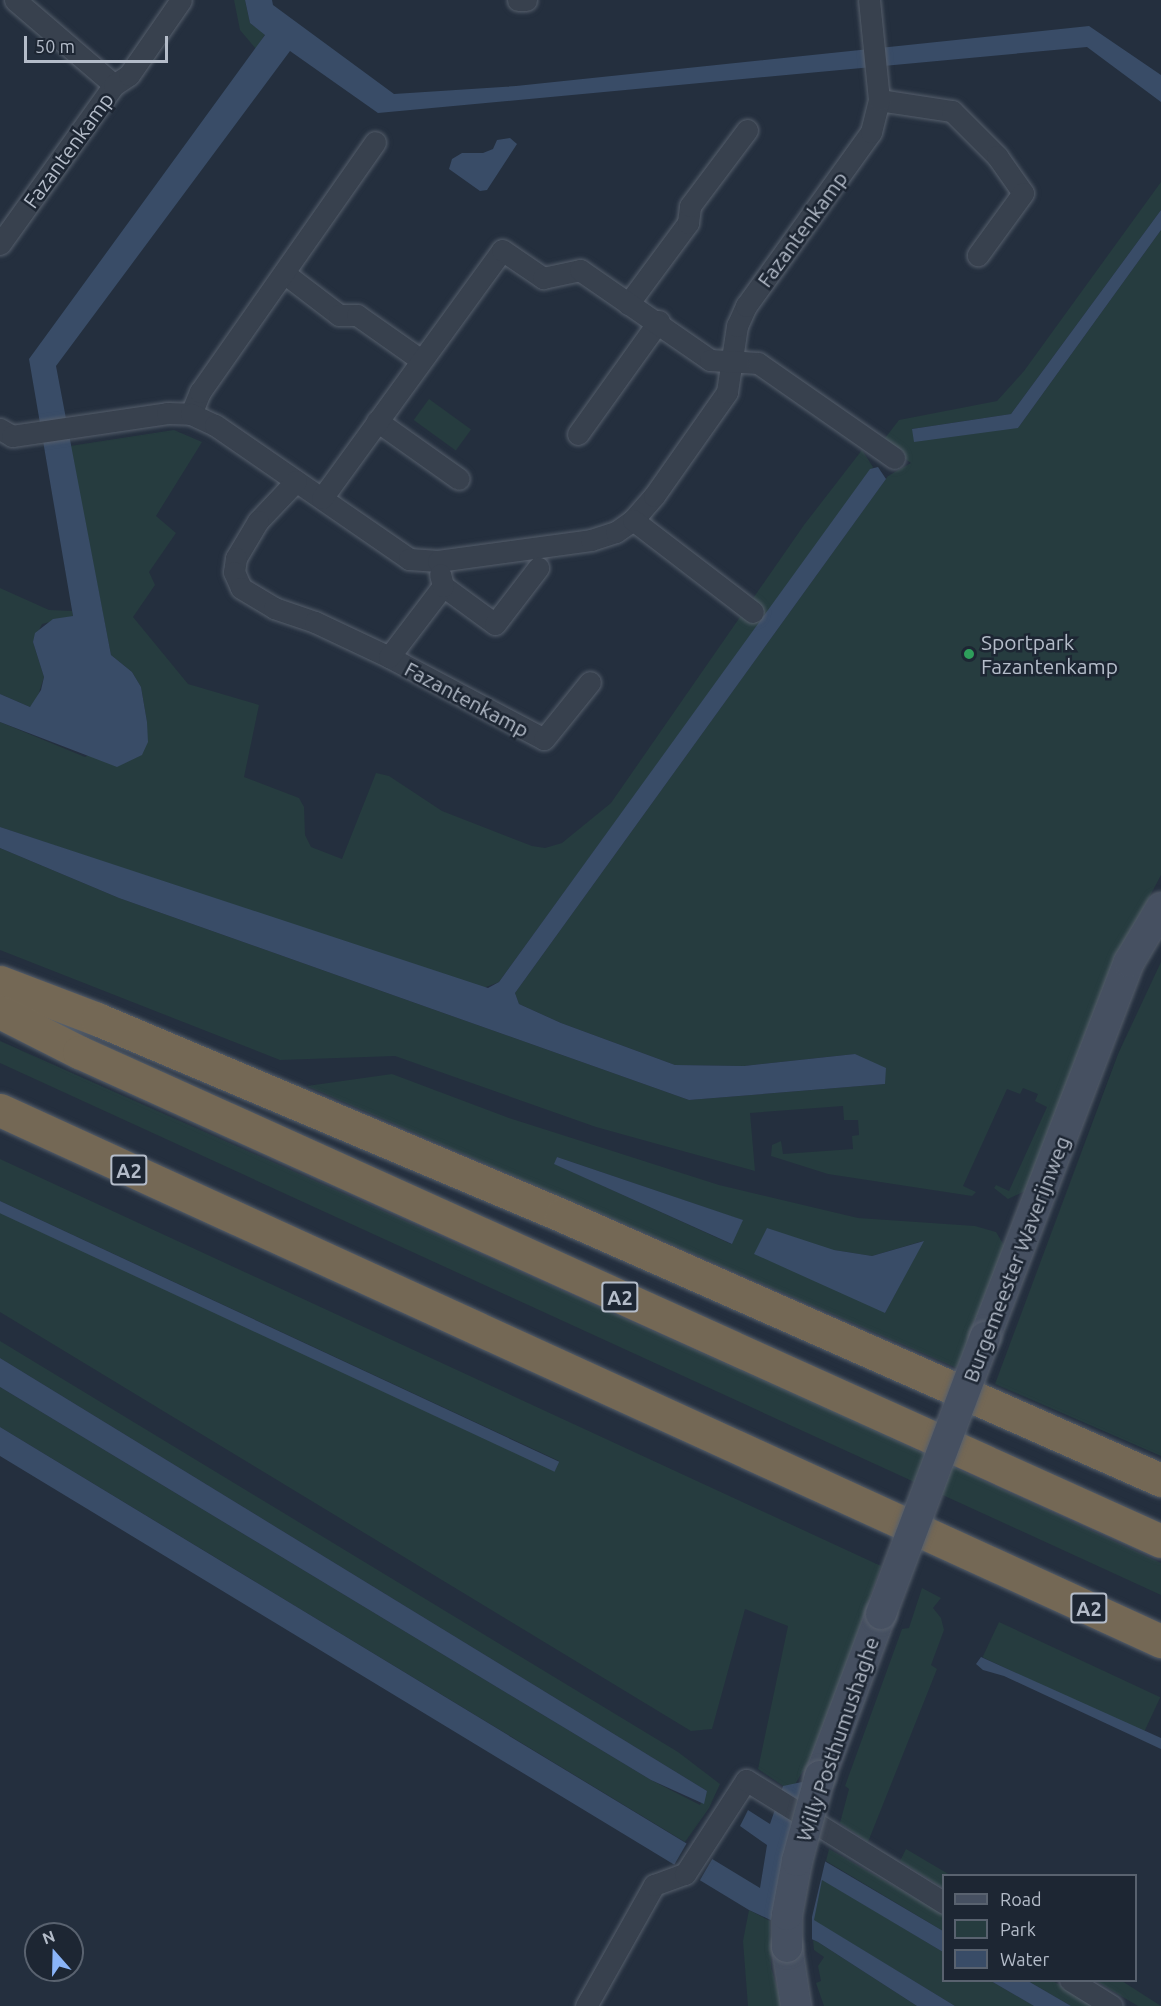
<!DOCTYPE html>
<style>
body{margin:0}
#map{position:relative;width:1161px;height:2006px;overflow:hidden;background:#242f3e;font-family:Ubuntu,sans-serif}
div>[style]{position:absolute}
.green>*{inset:0;background:#263c3f;transform-origin:0 0}
.water>*{inset:0;background:#394c67;transform-origin:0 0}
.pier>*{inset:0;background:#242f3e;transform-origin:0 0}
.roads{filter:drop-shadow(0 0 2px #565f6c) drop-shadow(0 0 2px #565f6c)}
.street>*{height:21px;margin:-10.5px;padding:0 10.5px;transform-origin:10.5px;border-radius:10.5px;background:#38414e}
.secondary>*{height:30px;margin:-15px;padding:0 15px;transform-origin:15px;border-radius:15px;background:#465061}
.highway>*{height:33px;margin:-16.5px;padding:0 16.5px;transform-origin:16.5px;border-radius:16.5px;background:#746855}
.bridges{filter:drop-shadow(0 0 2px #565f6c) drop-shadow(0 0 2px #565f6c)}
.secondary-bridge>*{height:30px;margin:-15px;padding:0 15px;transform-origin:15px;border-radius:15px;background:#465061}
.dots>*{width:16px;height:16px;translate:-50% -50%;box-sizing:border-box;border:3px solid #1d2633;border-radius:50%}
span{translate:-50% -50%;white-space:nowrap;text-align:center;line-height:1.15;-webkit-text-stroke:5px #1d2633;paint-order:stroke}
.shield-label span{padding:2px 4px;background:#1d2633;border:2px solid;border-radius:4px;-webkit-text-stroke-width:0}
.shield-label{font-size:20px;color:#b4bcc9;font-weight:700}
.street-label{font-size:21px;color:#b4bcc9}
.poi-label{font-size:21px;color:#b4bcc9}
.left{translate:0 -50%;text-align:left}
.legend{position:absolute;left:942px;top:1874px;width:195px;height:108px;box-sizing:border-box;background:#1d2633;border:2px solid #59626f;margin:0;padding:8px 10px;list-style:none;font-size:18px;color:#b4bcc9}
.legend li{display:flex;align-items:center;gap:12px;height:30px}
.legend b{width:30px;border:2px solid #59626f}
.north{position:absolute;left:24px;top:1922px;width:60px;height:60px;box-sizing:border-box;background:#1d2633;border:2px solid #59626f;border-radius:50%;rotate:340deg;font-size:16px;font-weight:700;line-height:24px;text-align:center;color:#b4bcc9}
.north::after{content:'';display:block;margin:auto;width:21px;height:27px;background:#8ab4f8;clip-path:polygon(50% 0,100% 100%,50% 72%,0 100%)}
.scale{position:absolute;left:24px;top:36px;width:144px;height:27px;box-sizing:border-box;border:3px solid #b4bcc9;border-top:0;padding-left:8px;font-size:18px;line-height:21px;white-space:nowrap;color:#b4bcc9;-webkit-text-stroke:4px #1d2633;paint-order:stroke}
</style>
<div id="map">
<div class="green">
<i style="clip-path:polygon(234px 0,245px 0,250px 23px,265px 34px,256px 49px,240px 30px)"></i>
<i style="clip-path:polygon(1161px 182px,1161px 210px,1011px 414px,912px 429px,1018px 428px,1161px 230px,1161px 875px,1134px 926px,1025px 1191px,1008px 1199px,994px 1188px,996px 1185px,1009px 1191px,1047px 1107px,1035px 1101px,1038px 1094px,1023px 1088px,1020px 1094px,1007px 1089px,963px 1186px,976px 1192px,972px 1196px,828px 1174px,771px 1156px,772px 1145px,781px 1141px,783px 1154px,853px 1149px,852px 1136px,859px 1135px,858px 1120px,844px 1120px,843px 1106px,750px 1113px,755px 1171px,596px 1127px,395px 1056px,280px 1060px,0 950px,0 848px,119px 898px,689px 1100px,885px 1084px,873px 1064px,855px 1054px,744px 1066px,675px 1065px,561px 1023px,519px 1004px,515px 993px,888px 476px,911px 463px,882px 442px,899px 420px,997px 401px,1024px 371px)"></i>
<i style="left:429px;top:399px;width:52px;height:26px;rotate:36deg"></i>
<i style="clip-path:polygon(174px 430px,202px 442px,156px 516px,176px 533px,149px 572px,155px 585px,133px 617px,188px 684px,259px 705px,244px 777px,299px 798px,304px 807px,305px 835px,311px 847px,342px 859px,376px 773px,389px 776px,442px 811px,532px 846px,545px 848px,562px 843px,611px 803px,804px 525px,862px 450px,873px 467px,499px 982px,481px 989px,0 827px,0 722px,85px 757px,147px 722px,141px 687px,132px 672px,111px 655px,70px 446px)"></i>
<i style="clip-path:polygon(0 588px,49px 610px,72px 611px,73px 616px,42px 624px,33px 642px,44px 677px,36px 702px,30px 707px,0 694px)"></i>
<i style="clip-path:polygon(1161px 962px,1161px 1456px,995px 1384px,1118px 1054px)"></i>
<i style="clip-path:polygon(0 1041px,835px 1412px,1161px 1563px,1161px 1595px,0 1063px)"></i>
<i style="clip-path:polygon(evenodd,392px 1074px,509px 1118px,719px 1185px,858px 1218px,975px 1226px,996px 1232px,1005px 1247px,957px 1368px,307px 1086px,392px 1074px,557px 1157px,742px 1220px,731px 1244px,555px 1164px,557px 1157px,392px 1074px,923px 1241px,885px 1313px,834px 1250px,872px 1256px,923px 1241px)"></i>
<i style="clip-path:polygon(0 1159px,881px 1566px,810px 1770px,803px 1771px,791px 1791px,758px 1769px,788px 1626px,745px 1609px,712px 1729px,691px 1731px,0 1312px,0 1212px,553px 1468px,559px 1461px,0 1201px)"></i>
<i style="clip-path:polygon(0 1341px,678px 1752px,720px 1784px,709px 1808px,685px 1842px,0 1427px,0 1387px,651px 1780px,700px 1805px,707px 1791px,0 1358px)"></i>
<i style="clip-path:polygon(922px 1588px,941px 1598px,933px 1608px,941px 1618px,944px 1630px,931px 1665px,937px 1669px,868px 1842px,840px 1823px,849px 1789px,845px 1786px,902px 1629px,909px 1628px)"></i>
<i style="left:999px;top:1622px;width:178px;height:39px;rotate:25deg"></i>
<i style="clip-path:polygon(829px 1849px,943px 1914px,943px 1931px,826px 1861px)"></i>
<i style="clip-path:polygon(906px 1849px,950px 1875px,944px 1876px,943px 1888px,900px 1861px)"></i>
<i style="clip-path:polygon(822px 1879px,943px 1952px,944px 1980px,991px 1981px,1034px 2006px,955px 2006px,813px 1920px)"></i>
<i style="clip-path:polygon(749px 1910px,770px 1921px,771px 1968px,783px 2006px,748px 2006px,743px 1941px)"></i>
<i style="clip-path:polygon(813px 1940px,818px 1942px,917px 2006px,824px 2006px,816px 1983px,821px 1981px,818px 1966px,824px 1957px,814px 1950px)"></i>
<i style="clip-path:polygon(1028px 1981px,1053px 1981px,1095px 2006px,1071px 2006px)"></i>
<i style="clip-path:polygon(1096px 1981px,1122px 1981px,1161px 2006px,1138px 2006px)"></i>
</div>
<div class="water">
<i style="clip-path:polygon(245px 0,272px 0,273px 5px,394px 94px,516px 86px,1089px 26px,1161px 75px,1161px 102px,1087px 47px,378px 113px,290px 51px,56px 366px,111px 655px,132px 672px,141px 687px,147px 722px,148px 742px,142px 755px,117px 767px,0 722px,0 694px,30px 707px,41px 690px,44px 677px,33px 642px,35px 633px,53px 619px,73px 616px,29px 359px,265px 35px,250px 23px)"></i>
<i style="clip-path:polygon(510px 138px,517px 144px,487px 190px,480px 191px,449px 169px,452px 159px,462px 153px,483px 153px,493px 149px,497px 140px)"></i>
<i style="clip-path:polygon(1161px 210px,1161px 230px,1018px 428px,914px 442px,912px 429px,1011px 414px)"></i>
<i style="clip-path:polygon(878px 467px,886px 479px,515px 993px,519px 1004px,561px 1023px,675px 1065px,744px 1066px,855px 1054px,886px 1068px,885px 1084px,689px 1100px,119px 898px,0 848px,0 827px,488px 988px,499px 982px,870px 469px)"></i>
<i style="clip-path:polygon(557px 1157px,743px 1220px,732px 1244px,554px 1164px)"></i>
<i style="left:0;top:1201px;width:617px;height:11px;rotate:25deg"></i>
<i style="clip-path:polygon(767px 1228px,834px 1250px,872px 1256px,924px 1241px,885px 1313px,754px 1254px)"></i>
<i style="clip-path:polygon(0 1358px,707px 1791px,704px 1804px,651px 1780px,0 1387px)"></i>
<i style="clip-path:polygon(0 1427px,760px 1888px,767px 1845px,740px 1826px,748px 1810px,770px 1824px,783px 1786px,802px 1782px,809px 1788px,794px 1843px,943px 1931px,943px 1952px,822px 1880px,814px 1920px,955px 2006px,917px 2006px,818px 1942px,749px 1910px,0 1456px)"></i>
<i style="clip-path:polygon(981px 1657px,1161px 1738px,1161px 1749px,1004px 1676px,983px 1670px,976px 1664px)"></i>
<i style="clip-path:polygon(991px 1981px,1028px 1981px,1071px 2006px,1034px 2006px)"></i>
</div>
<div class="pier">
<i style="left:688px;top:1841px;width:30px;height:29px;rotate:30deg"></i>
<i style="clip-path:polygon(797px 1842px,826px 1858px,812px 1917px,812px 1943px,770px 1924px,784px 1859px)"></i>
</div>
<div class="roads">
<div class="street">
<i style="left:15px;top:0;width:130px;rotate:40.6deg"></i>
<i style="left:518px;top:0;width:8px"></i>
<i style="left:879px;top:100px;width:74px;rotate:8.6deg"></i>
<i style="left:952px;top:111px;width:64px;rotate:45deg"></i>
<i style="left:997px;top:156px;width:45px;rotate:54.9deg"></i>
<i style="left:1023px;top:193px;width:77px;rotate:126deg"></i>
<i style="left:0;top:244px;width:196px;rotate:-54.4deg"></i>
<i style="left:114px;top:85px;width:18px;rotate:-34deg"></i>
<i style="left:129px;top:75px;width:91px;rotate:-55.3deg"></i>
<i style="left:284px;top:273px;width:69px;rotate:37.4deg"></i>
<i style="left:339px;top:315px;width:18px"></i>
<i style="left:357px;top:315px;width:78px;rotate:35.1deg"></i>
<i style="left:628px;top:304px;width:101px;rotate:-53.5deg"></i>
<i style="left:688px;top:223px;width:17px;rotate:-83deg"></i>
<i style="left:690px;top:206px;width:95px;rotate:-53.1deg"></i>
<i style="left:191px;top:414px;width:24px;rotate:-68deg"></i>
<i style="left:200px;top:392px;width:305px;rotate:-55deg"></i>
<i style="left:377px;top:421px;width:100px;rotate:35.3deg"></i>
<i style="left:0;top:429px;width:14px;rotate:30deg"></i>
<i style="left:12px;top:436px;width:157px;rotate:-8.4deg"></i>
<i style="left:167px;top:413px;width:24px;rotate:2deg"></i>
<i style="left:191px;top:414px;width:26px;rotate:25deg"></i>
<i style="left:215px;top:425px;width:236px;rotate:34.6deg"></i>
<i style="left:409px;top:559px;width:29px;rotate:4deg"></i>
<i style="left:438px;top:561px;width:154px;rotate:-7.8deg"></i>
<i style="left:591px;top:540px;width:26px;rotate:-18deg"></i>
<i style="left:616px;top:532px;width:21px;rotate:-35deg"></i>
<i style="left:633px;top:520px;width:32px;rotate:-49deg"></i>
<i style="left:654px;top:496px;width:127px;rotate:-54.9deg"></i>
<i style="left:727px;top:392px;width:67px;rotate:-81.4deg"></i>
<i style="left:737px;top:326px;width:22px;rotate:-66deg"></i>
<i style="left:746px;top:306px;width:214px;rotate:-54.3deg"></i>
<i style="left:871px;top:132px;width:33px;rotate:-76deg"></i>
<i style="left:879px;top:100px;width:100px;rotate:-95.7deg"></i>
<i style="left:578px;top:434px;width:139px;rotate:-54.4deg"></i>
<i style="left:296px;top:481px;width:55px;rotate:133.5deg"></i>
<i style="left:258px;top:521px;width:43px;rotate:120.7deg"></i>
<i style="left:236px;top:558px;width:14px;rotate:98deg"></i>
<i style="left:234px;top:572px;width:17px;rotate:66deg"></i>
<i style="left:241px;top:588px;width:39px;rotate:31deg"></i>
<i style="left:274px;top:608px;width:43px;rotate:18.9deg"></i>
<i style="left:315px;top:622px;width:82px;rotate:25.3deg"></i>
<i style="left:389px;top:657px;width:175px;rotate:27.9deg"></i>
<i style="left:544px;top:739px;width:73px;rotate:-51.1deg"></i>
<i style="left:322px;top:498px;width:306px;rotate:-54deg"></i>
<i style="left:502px;top:250px;width:50px;rotate:34.3deg"></i>
<i style="left:543px;top:278px;width:38px;rotate:-12deg"></i>
<i style="left:580px;top:270px;width:158px;rotate:34.7deg"></i>
<i style="left:710px;top:360px;width:48px;rotate:3.6deg"></i>
<i style="left:758px;top:363px;width:166px;rotate:34.9deg"></i>
<i style="left:633px;top:520px;width:151px;rotate:37.5deg"></i>
<i style="left:443px;top:586px;width:64px;rotate:36.2deg"></i>
<i style="left:495px;top:624px;width:71px;rotate:-52.5deg"></i>
<i style="left:389px;top:657px;width:89px;rotate:-52.7deg"></i>
<i style="left:443px;top:586px;width:12px;rotate:-104deg"></i>
<i style="left:1070px;top:1980px;width:49px;rotate:31.8deg"></i>
<i style="left:586px;top:2006px;width:139px;rotate:-60.7deg"></i>
<i style="left:654px;top:1885px;width:33px;rotate:-20deg"></i>
<i style="left:685px;top:1874px;width:112px;rotate:-57deg"></i>
<i style="left:746px;top:1780px;width:233px;rotate:31.8deg"></i>
</div>
<div class="secondary">
<i style="left:985px;top:1337px;width:402px;rotate:-69deg"></i>
<i style="left:1129px;top:962px;width:63px;rotate:-59.3deg"></i>
<i style="left:820px;top:1776px;width:173px;rotate:-69.4deg"></i>
<i style="left:787px;top:1947px;width:60px;rotate:81.3deg"></i>
</div>
<div class="highway">
<i style="left:0;top:982px;width:104px;rotate:20.9deg"></i>
<i style="left:97px;top:1019px;width:504px;rotate:22.9deg"></i>
<i style="left:561px;top:1215px;width:656px;rotate:23.83deg"></i>
<i style="left:0;top:1012px;width:89px;rotate:26.9deg"></i>
<i style="left:79px;top:1052px;width:1187px;rotate:24.32deg"></i>
<i style="left:0;top:1110px;width:1277px;rotate:24.58deg"></i>
</div>
</div>
<div class="bridges">
<div class="secondary-bridge">
<i style="left:881px;top:1614px;width:296px;rotate:-69.4deg"></i>
<i style="left:787px;top:1947px;width:32px;rotate:-90deg"></i>
<i style="left:787px;top:1915px;width:55px;rotate:-79.5deg"></i>
<i style="left:797px;top:1861px;width:88px;rotate:-74.9deg"></i>
</div>
</div>
<div class="dots">
<i style="left:969px;top:654px;background:#2e9e5b"></i>
</div>
<div class="shield-label">
<span style="left:129px;top:1170px">A2</span>
<span style="left:620px;top:1297px">A2</span>
<span style="left:1089px;top:1608px">A2</span>
</div>
<div class="street-label">
<span style="left:68px;top:150px;rotate:-54deg">Fazantenkamp</span>
<span style="left:802px;top:229px;rotate:-54deg">Fazantenkamp</span>
<span style="left:467px;top:699px;rotate:28deg">Fazantenkamp</span>
<span style="left:1016px;top:1259px;rotate:-69deg">Burgemeester Waverijnweg</span>
<span style="left:837px;top:1739px;rotate:-71deg">Willy Posthumushaghe</span>
</div>
<div class="poi-label">
<span class="left" style="left:981px;top:654px">Sportpark<br>Fazantenkamp</span>
</div>
<ul class="legend">
<li><b style="height:8px;background:#465061"></b>Road</li>
<li><b style="height:16px;background:#263c3f"></b>Park</li>
<li><b style="height:16px;background:#394c67"></b>Water</li>
</ul>
<div class="north">N</div>
<div class="scale">50 m</div>
</div>
